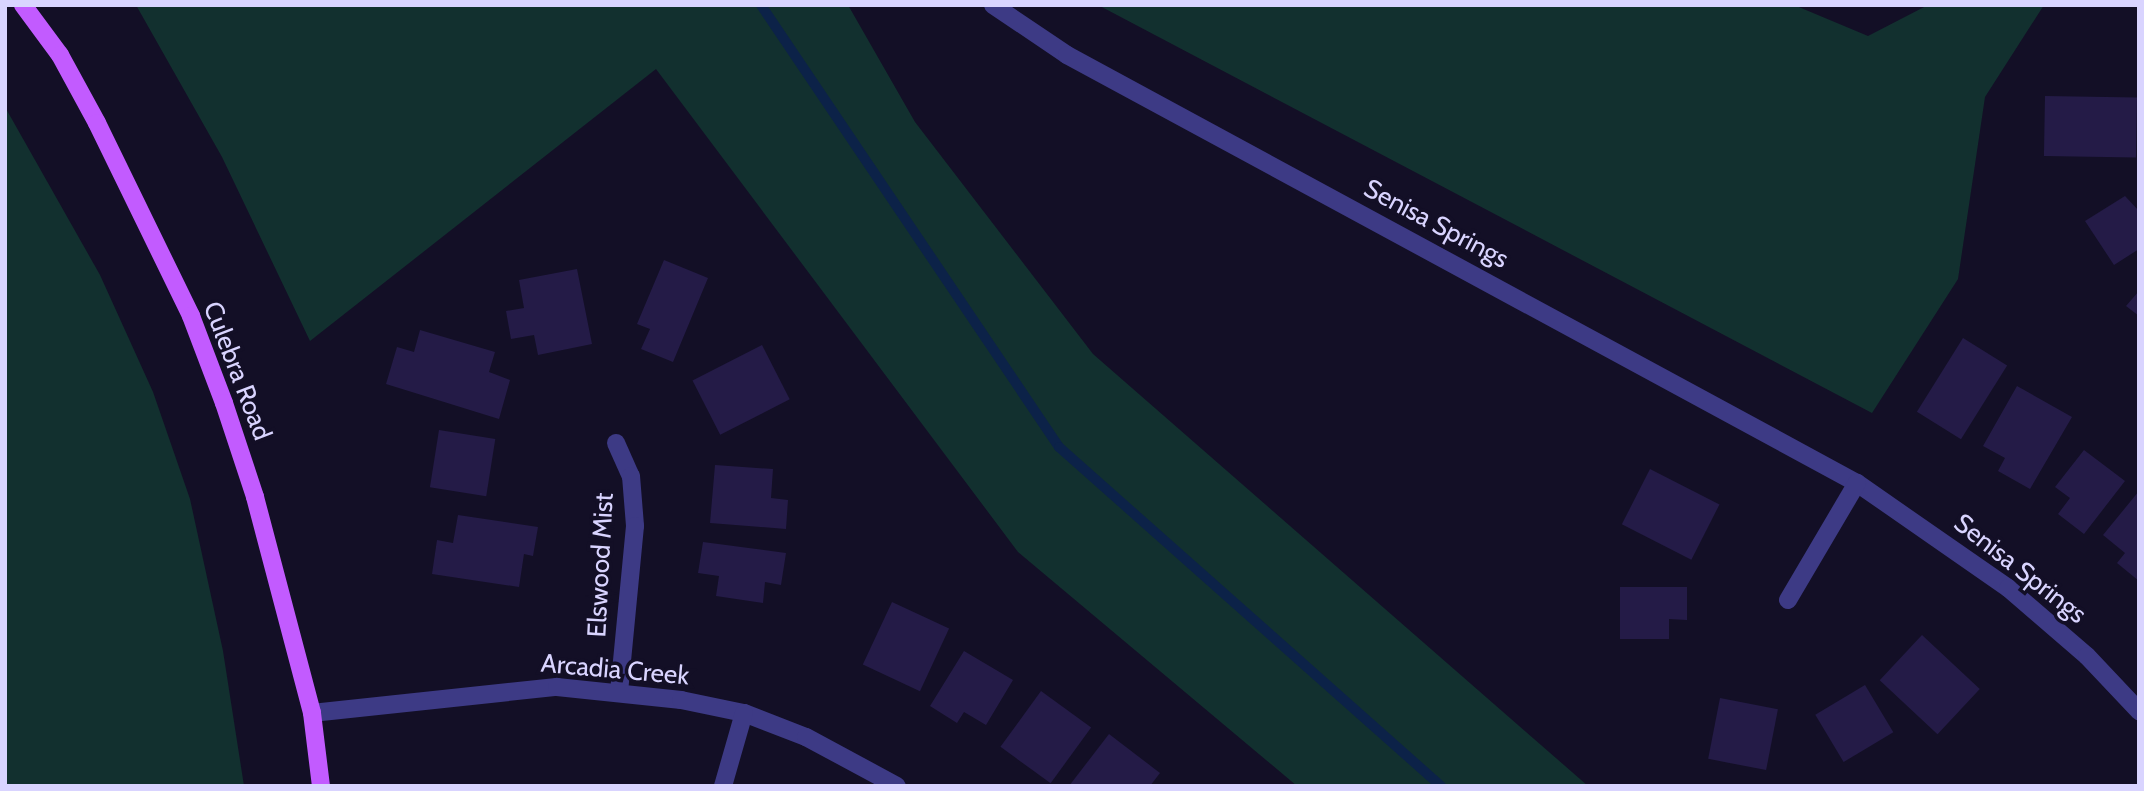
<!DOCTYPE html>
<style>
body{margin:0}
#map{position:relative;width:2144px;height:791px;overflow:hidden;background:#130f26;font-family:Cabin,sans-serif}
div>[style]{position:absolute}
.green>*{inset:0;background:#12302f}
.stream>*{height:10px;margin:-5px;padding:0 5px;transform-origin:5px;border-radius:5px;background:#0c2248}
.building>*{inset:0;background:#241b47;transform-origin:0 0}
.minor>*{height:18px;margin:-9px;padding:0 9px;transform-origin:9px;border-radius:9px;background:#3d3a85}
.major>*{height:18px;margin:-9px;padding:0 9px;transform-origin:9px;border-radius:9px;background:#c25bff}
span{translate:-50% -50%;white-space:nowrap;text-align:center;line-height:1.15;-webkit-text-stroke:7px #130f26;paint-order:stroke}
.street-label{font-size:26px;color:#d9d4ff}
.frame{position:absolute;inset:0;border:7px solid #d9d4ff;pointer-events:none}
</style>
<div id="map">
<div class="green">
<i style="clip-path:polygon(136px 5px,848px 5px,915px 122px,1093px 354px,1588px 786px,1297px 786px,1018px 552px,656px 69px,310px 341px,222px 157px)"></i>
<i style="clip-path:polygon(1098px 5px,1794px 5px,1868px 36px,1928px 5px,2044px 5px,1985px 97px,1958px 279px,1872px 413px)"></i>
<i style="clip-path:polygon(5px 107px,100px 275px,153px 392px,190px 499px,223px 651px,244px 786px,5px 786px)"></i>
</div>
<div class="stream">
<i style="left:761px;top:5px;width:533px;rotate:56.01deg"></i>
<i style="left:1059px;top:447px;width:511px;rotate:41.59deg"></i>
</div>
<div class="building">
<i style="left:2045px;top:96px;width:92px;height:60px;rotate:1deg"></i>
<i style="clip-path:polygon(2125px 196px,2139px 211px,2139px 249px,2114px 265px,2085px 221px)"></i>
<i style="clip-path:polygon(664px 260px,708px 278px,673px 362px,641px 349px,650px 329px,637px 324px)"></i>
<i style="clip-path:polygon(577px 269px,592px 344px,538px 355px,534px 335px,511px 339px,506px 311px,524px 308px,519px 280px)"></i>
<i style="clip-path:polygon(2139px 291px,2139px 316px,2126px 306px)"></i>
<i style="clip-path:polygon(420px 330px,495px 352px,489px 372px,510px 380px,499px 419px,386px 384px,397px 347px,414px 352px)"></i>
<i style="left:1963px;top:338px;width:52px;height:87px;rotate:32deg"></i>
<i style="left:762px;top:345px;width:61px;height:78px;rotate:63deg"></i>
<i style="clip-path:polygon(2017px 386px,2072px 417px,2030px 489px,1998px 471px,2005px 458px,1983px 446px)"></i>
<i style="left:439px;top:430px;width:57px;height:58px;rotate:9deg"></i>
<i style="clip-path:polygon(2084px 450px,2125px 481px,2084px 534px,2058px 514px,2070px 498px,2055px 487px)"></i>
<i style="clip-path:polygon(715px 465px,773px 469px,771px 498px,788px 500px,786px 529px,710px 523px)"></i>
<i style="left:1650px;top:469px;width:78px;height:62px;rotate:27deg"></i>
<i style="clip-path:polygon(2139px 491px,2139px 581px,2117px 563px,2125px 553px,2103px 535px)"></i>
<i style="clip-path:polygon(458px 515px,538px 527px,533px 556px,524px 554px,519px 587px,432px 574px,437px 540px,453px 543px)"></i>
<i style="clip-path:polygon(703px 542px,786px 553px,781px 585px,765px 582px,763px 603px,716px 596px,719px 576px,698px 573px)"></i>
<i style="clip-path:polygon(1620px 587px,1687px 587px,1687px 620px,1669px 619px,1669px 639px,1620px 639px)"></i>
<i style="left:892px;top:602px;width:63px;height:69px;rotate:25deg"></i>
<i style="left:1922px;top:635px;width:79px;height:62px;rotate:43deg"></i>
<i style="clip-path:polygon(964px 651px,1013px 680px,986px 725px,964px 712px,957px 723px,930px 706px)"></i>
<i style="left:1865px;top:685px;width:55px;height:58px;rotate:59deg"></i>
<i style="left:1041px;top:691px;width:62px;height:69px;rotate:36deg"></i>
<i style="left:1720px;top:698px;width:59px;height:62px;rotate:11deg"></i>
<i style="clip-path:polygon(1109px 734px,1160px 773px,1150px 786px,1069px 786px)"></i>
</div>
<div class="minor">
<i style="left:993px;top:5px;width:89px;rotate:34deg"></i>
<i style="left:1067px;top:55px;width:898px;rotate:28.45deg"></i>
<i style="left:1857px;top:483px;width:184px;rotate:34.8deg"></i>
<i style="left:2008px;top:588px;width:104px;rotate:40.7deg"></i>
<i style="left:2087px;top:656px;width:76px;rotate:46.6deg"></i>
<i style="left:616px;top:443px;width:36px;rotate:66deg"></i>
<i style="left:631px;top:476px;width:50px;rotate:85.4deg"></i>
<i style="left:635px;top:526px;width:167px;rotate:95.5deg"></i>
<i style="left:1788px;top:600px;width:136px;rotate:-59.5deg"></i>
<i style="left:312px;top:713px;width:246px;rotate:-6.1deg"></i>
<i style="left:557px;top:687px;width:125px;rotate:6deg"></i>
<i style="left:681px;top:700px;width:64px;rotate:11.7deg"></i>
<i style="left:744px;top:713px;width:66px;rotate:21.2deg"></i>
<i style="left:806px;top:737px;width:103px;rotate:28.3deg"></i>
<i style="left:723px;top:786px;width:76px;rotate:-74deg"></i>
</div>
<div class="major">
<i style="left:23px;top:5px;width:62px;rotate:53.5deg"></i>
<i style="left:60px;top:55px;width:77px;rotate:61.4deg"></i>
<i style="left:97px;top:123px;width:215px;rotate:64deg"></i>
<i style="left:191px;top:316px;width:93px;rotate:69.2deg"></i>
<i style="left:224px;top:403px;width:99px;rotate:71.7deg"></i>
<i style="left:255px;top:497px;width:223px;rotate:75.2deg"></i>
<i style="left:312px;top:713px;width:74px;rotate:83deg"></i>
</div>
<div class="street-label">
<span style="left:1436px;top:224px;rotate:28deg">Senisa Springs</span>
<span style="left:237px;top:371px;rotate:69deg">Culebra Road</span>
<span style="left:601px;top:565px;rotate:-87deg">Elswood Mist</span>
<span style="left:2020px;top:569px;rotate:38deg">Senisa Springs</span>
<span style="left:615px;top:670px;rotate:5deg">Arcadia Creek</span>
</div>
<div class="frame"></div>
</div>
